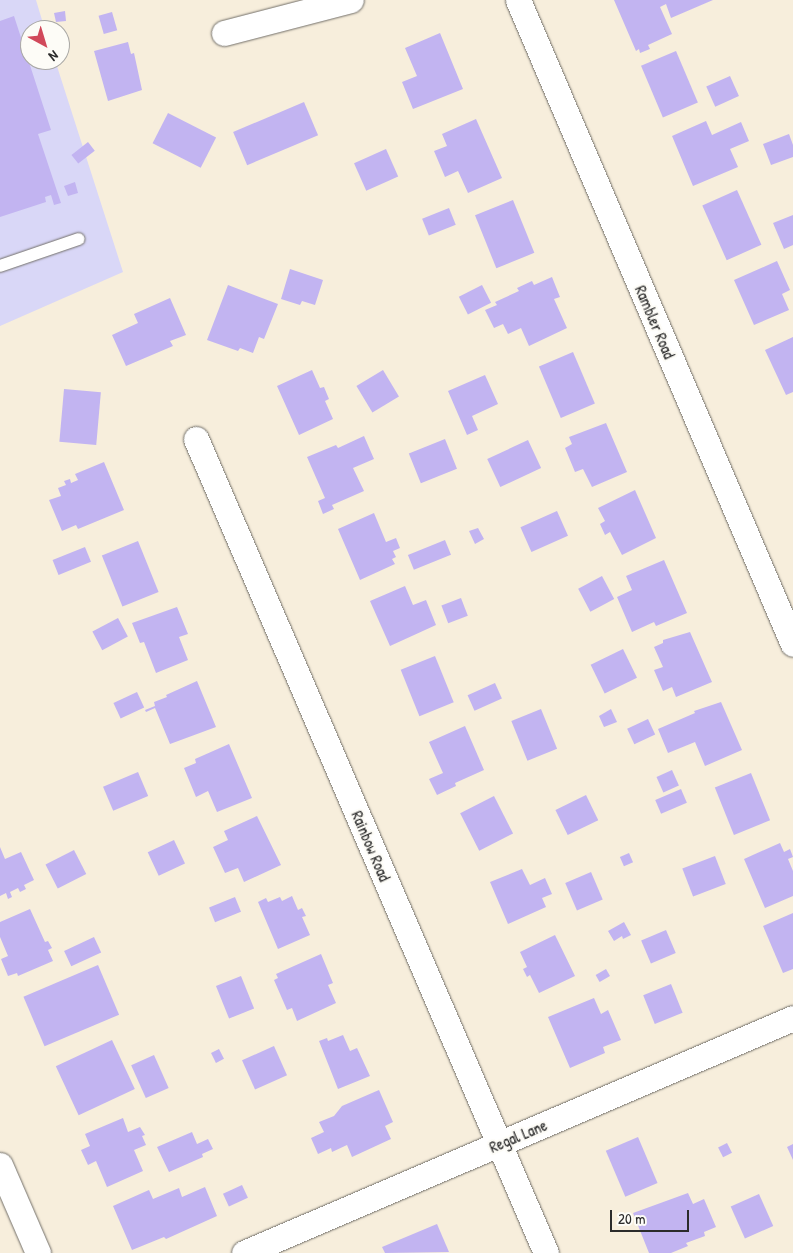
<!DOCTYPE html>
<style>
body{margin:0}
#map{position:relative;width:793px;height:1253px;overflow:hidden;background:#f7eedc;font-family:"Patrick Hand",sans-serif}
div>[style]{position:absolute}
.built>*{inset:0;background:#d9d7f7}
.building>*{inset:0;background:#c2b4f1;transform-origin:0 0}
.roads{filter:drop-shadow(0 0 1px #726f69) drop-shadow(0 0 1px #726f69)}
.lane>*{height:12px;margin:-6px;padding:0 6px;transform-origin:6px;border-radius:6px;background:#fff}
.street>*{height:25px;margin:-12.5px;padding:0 12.5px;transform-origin:12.5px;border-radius:12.5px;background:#fff}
span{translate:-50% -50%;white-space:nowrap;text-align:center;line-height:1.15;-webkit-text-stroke:4.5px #fdfcf7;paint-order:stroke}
.street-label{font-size:16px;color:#2b2b2b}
.north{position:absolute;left:20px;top:20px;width:50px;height:50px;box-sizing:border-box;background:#fdfcf7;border:1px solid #a9a8a5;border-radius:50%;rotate:141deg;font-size:14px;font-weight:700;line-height:20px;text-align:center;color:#2b2b2b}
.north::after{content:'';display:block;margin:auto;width:18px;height:22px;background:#d1495b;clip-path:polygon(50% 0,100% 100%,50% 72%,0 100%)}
.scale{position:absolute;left:610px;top:1210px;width:79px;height:22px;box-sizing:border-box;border:2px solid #2b2b2b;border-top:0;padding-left:6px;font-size:15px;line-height:18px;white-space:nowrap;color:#2b2b2b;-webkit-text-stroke:4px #fdfcf7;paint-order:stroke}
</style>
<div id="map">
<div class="built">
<i style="clip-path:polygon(0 0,36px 0,45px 30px,30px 30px,30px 60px,55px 60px,123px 272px,0 326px)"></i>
</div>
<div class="building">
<i style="clip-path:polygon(614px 0,713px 0,671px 18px,666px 4px,660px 7px,672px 34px,648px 45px,650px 49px,640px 53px,639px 49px,636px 51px)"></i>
<i style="clip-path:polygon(65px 11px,66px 21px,56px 22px,54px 13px)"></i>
<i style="left:112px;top:12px;width:19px;height:14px;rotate:74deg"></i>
<i style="clip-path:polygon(14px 16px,51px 130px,38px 134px,61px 203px,54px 205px,51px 195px,45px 197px,46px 202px,0 217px,0 21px)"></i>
<i style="clip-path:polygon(440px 33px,463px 89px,413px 109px,402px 82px,417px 76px,405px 48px)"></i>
<i style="clip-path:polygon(128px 42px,131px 54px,134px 53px,142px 90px,108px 101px,94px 51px)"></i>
<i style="left:676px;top:51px;width:56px;height:38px;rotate:67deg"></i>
<i style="left:730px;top:76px;width:22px;height:26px;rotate:66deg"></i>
<i style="left:304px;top:102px;width:36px;height:77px;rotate:67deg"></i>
<i style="left:168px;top:113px;width:54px;height:34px;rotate:27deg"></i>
<i style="clip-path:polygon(476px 119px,502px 178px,468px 193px,458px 171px,445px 177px,434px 151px,447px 146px,442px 134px)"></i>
<i style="clip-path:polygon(706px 121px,712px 135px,741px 122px,749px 141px,730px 149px,738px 167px,693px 186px,672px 136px)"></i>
<i style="clip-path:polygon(789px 134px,793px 145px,793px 157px,771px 165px,763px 144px)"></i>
<i style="left:88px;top:142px;width:11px;height:21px;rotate:52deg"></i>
<i style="left:386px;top:149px;width:30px;height:35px;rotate:66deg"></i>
<i style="clip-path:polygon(75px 182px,78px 193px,68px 196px,64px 186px)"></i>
<i style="left:737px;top:190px;width:60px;height:38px;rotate:66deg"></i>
<i style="left:513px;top:200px;width:57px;height:41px;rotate:68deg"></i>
<i style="left:449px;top:208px;width:18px;height:29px;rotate:68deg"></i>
<i style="clip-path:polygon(793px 215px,793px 245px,784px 249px,773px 223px)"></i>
<i style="clip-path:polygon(777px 261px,790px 290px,782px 294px,789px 310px,754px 325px,734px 280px)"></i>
<i style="clip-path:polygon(290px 269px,323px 280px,315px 305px,302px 301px,300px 305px,281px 299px)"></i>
<i style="clip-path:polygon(552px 277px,560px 297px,554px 299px,567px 328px,529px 346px,521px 328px,508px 334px,503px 324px,494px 328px,485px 310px,497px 305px,495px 302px,519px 291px,517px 288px,532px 281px,534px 285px)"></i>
<i style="clip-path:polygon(228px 285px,278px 304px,264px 339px,259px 337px,253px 353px,240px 348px,238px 351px,207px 340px)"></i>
<i style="left:482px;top:285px;width:20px;height:26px;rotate:63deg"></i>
<i style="clip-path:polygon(170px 298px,186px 335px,170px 341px,173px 346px,126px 366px,112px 335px,138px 323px,134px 314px)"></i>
<i style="clip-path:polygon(793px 337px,793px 392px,786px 395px,765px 350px)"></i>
<i style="left:573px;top:352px;width:56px;height:37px;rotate:67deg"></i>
<i style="clip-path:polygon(312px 370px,320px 388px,324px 387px,329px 399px,325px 401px,333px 419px,299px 435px,277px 386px)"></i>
<i style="left:383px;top:370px;width:31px;height:31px;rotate:59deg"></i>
<i style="clip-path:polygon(485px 375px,498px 404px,472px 416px,478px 430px,467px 435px,448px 391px)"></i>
<i style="left:64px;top:389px;width:37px;height:53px;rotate:5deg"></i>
<i style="clip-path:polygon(606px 423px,627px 472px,592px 487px,583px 469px,575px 472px,565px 448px,572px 444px,569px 437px)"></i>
<i style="clip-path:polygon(364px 436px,374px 459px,353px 468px,364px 491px,332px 505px,334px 509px,323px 514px,318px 501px,325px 498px,307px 457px,336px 445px,338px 448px)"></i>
<i style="left:445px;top:439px;width:32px;height:39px;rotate:68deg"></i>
<i style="left:528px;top:440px;width:31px;height:45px;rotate:65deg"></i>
<i style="clip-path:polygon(104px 462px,124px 510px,78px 529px,76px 525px,62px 531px,49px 500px,61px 496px,58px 488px,66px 485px,64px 481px,70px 479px,71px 483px,78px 480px,75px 474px)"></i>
<i style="clip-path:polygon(635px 490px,656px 538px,622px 555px,610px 532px,605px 535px,600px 524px,605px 521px,598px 508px)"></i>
<i style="left:557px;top:511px;width:27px;height:40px;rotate:66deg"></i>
<i style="clip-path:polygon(374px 513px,386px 542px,396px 538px,400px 548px,393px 551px,396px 557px,392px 559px,395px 564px,360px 580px,338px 529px)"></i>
<i style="clip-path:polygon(478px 528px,484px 539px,475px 544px,469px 531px)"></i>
<i style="left:445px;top:540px;width:16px;height:40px;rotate:68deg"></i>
<i style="left:138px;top:541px;width:55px;height:39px;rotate:68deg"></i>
<i style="left:85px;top:547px;width:16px;height:35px;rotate:68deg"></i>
<i style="clip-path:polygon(664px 560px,687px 613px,656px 626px,654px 622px,632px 632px,617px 597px,632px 590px,626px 576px)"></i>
<i style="left:602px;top:576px;width:26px;height:27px;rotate:62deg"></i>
<i style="clip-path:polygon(405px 586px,413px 605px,426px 600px,436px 625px,390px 646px,370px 601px)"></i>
<i style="left:461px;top:598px;width:19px;height:21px;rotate:69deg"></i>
<i style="clip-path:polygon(177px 607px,188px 634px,179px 637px,188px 660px,156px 673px,144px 642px,140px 643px,132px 623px)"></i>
<i style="left:118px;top:618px;width:21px;height:29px;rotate:62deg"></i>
<i style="clip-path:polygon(690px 632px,712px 682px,676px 697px,672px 687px,663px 691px,654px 670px,663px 667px,654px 647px,663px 643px,663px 640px)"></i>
<i style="left:623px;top:649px;width:32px;height:36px;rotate:64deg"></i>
<i style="left:435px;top:656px;width:50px;height:37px;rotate:68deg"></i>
<i style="clip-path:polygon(197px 681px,216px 727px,170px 744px,155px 708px,146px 712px,145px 710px,155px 706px,154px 702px,167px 697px,166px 695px)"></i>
<i style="left:495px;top:683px;width:17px;height:30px;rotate:66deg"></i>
<i style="left:137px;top:692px;width:17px;height:26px;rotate:65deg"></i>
<i style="clip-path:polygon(721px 702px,742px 750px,705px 766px,695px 742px,668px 753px,658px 729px,695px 713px,694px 711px)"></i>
<i style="left:541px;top:709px;width:43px;height:32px;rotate:68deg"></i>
<i style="clip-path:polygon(611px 709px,617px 722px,604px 727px,599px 716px)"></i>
<i style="left:648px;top:719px;width:17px;height:23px;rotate:65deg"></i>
<i style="clip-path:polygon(465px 726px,484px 770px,455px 783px,456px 786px,437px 795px,429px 779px,443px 773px,429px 742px)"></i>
<i style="clip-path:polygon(229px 744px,252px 798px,217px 812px,208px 791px,196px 797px,184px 768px,196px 763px,195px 759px)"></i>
<i style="left:672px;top:770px;width:17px;height:17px;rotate:66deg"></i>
<i style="left:138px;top:772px;width:26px;height:38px;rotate:67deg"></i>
<i style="left:751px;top:773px;width:51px;height:39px;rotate:68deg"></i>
<i style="left:681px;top:789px;width:15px;height:28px;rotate:67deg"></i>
<i style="left:586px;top:795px;width:28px;height:34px;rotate:64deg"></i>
<i style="left:494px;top:796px;width:42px;height:38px;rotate:63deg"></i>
<i style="clip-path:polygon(257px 816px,281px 865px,244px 882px,238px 868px,225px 873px,213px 847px,228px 840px,224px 831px)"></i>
<i style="left:174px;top:840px;width:26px;height:29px;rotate:65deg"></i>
<i style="clip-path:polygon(780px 843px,784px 852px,790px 849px,793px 857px,788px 859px,793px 871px,793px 896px,765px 908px,744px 859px)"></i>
<i style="clip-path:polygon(0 847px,5px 859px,21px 852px,34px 880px,24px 885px,26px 889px,20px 892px,18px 888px,10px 892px,12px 897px,8px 899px,6px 893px,0 896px)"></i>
<i style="left:74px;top:850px;width:27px;height:32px;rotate:63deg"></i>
<i style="left:629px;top:853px;width:10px;height:10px;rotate:66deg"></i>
<i style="left:715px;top:856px;width:30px;height:35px;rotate:69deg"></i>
<i style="clip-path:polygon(522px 869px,530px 885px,545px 878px,552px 894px,542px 898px,546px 907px,508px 924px,490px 882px)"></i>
<i style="left:591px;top:872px;width:30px;height:28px;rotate:67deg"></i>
<i style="clip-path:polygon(292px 896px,298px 910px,302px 908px,306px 916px,302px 917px,310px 935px,278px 949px,258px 902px,266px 898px,268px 902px,280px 897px,282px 901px)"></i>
<i style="left:235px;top:897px;width:16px;height:28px;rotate:68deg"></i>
<i style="clip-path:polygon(30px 909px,45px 942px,48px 941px,52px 948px,48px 950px,53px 961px,18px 976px,17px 973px,8px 976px,1px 959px,8px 956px,0 937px,0 922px)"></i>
<i style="clip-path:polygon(793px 913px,793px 969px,783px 973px,763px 926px)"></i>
<i style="clip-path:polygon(624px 922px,631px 935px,623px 939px,622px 936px,614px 941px,608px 931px)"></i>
<i style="left:666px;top:930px;width:25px;height:27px;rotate:67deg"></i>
<i style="clip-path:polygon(555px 935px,575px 976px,539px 993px,530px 975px,527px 977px,523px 969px,527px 967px,520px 952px)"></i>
<i style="left:94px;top:937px;width:17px;height:33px;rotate:65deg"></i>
<i style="clip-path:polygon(321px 954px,333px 983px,328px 985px,336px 1003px,297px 1021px,292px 1008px,287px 1010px,274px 980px,278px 978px,276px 974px)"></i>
<i style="left:98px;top:965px;width:54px;height:81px;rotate:67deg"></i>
<i style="left:606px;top:969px;width:8px;height:12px;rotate:60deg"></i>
<i style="left:241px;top:976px;width:35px;height:27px;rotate:68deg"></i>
<i style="left:671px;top:984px;width:31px;height:30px;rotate:68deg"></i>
<i style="clip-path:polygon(594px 998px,601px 1014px,608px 1010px,621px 1040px,603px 1047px,605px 1053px,570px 1068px,548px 1017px)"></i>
<i style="clip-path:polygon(343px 1035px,350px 1051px,357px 1048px,370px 1076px,338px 1089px,319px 1041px,327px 1038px,328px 1041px)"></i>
<i style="left:112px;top:1040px;width:54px;height:62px;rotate:65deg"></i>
<i style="left:274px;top:1046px;width:32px;height:35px;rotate:66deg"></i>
<i style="left:219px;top:1049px;width:11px;height:9px;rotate:63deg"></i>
<i style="left:154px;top:1055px;width:36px;height:25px;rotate:66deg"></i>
<i style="clip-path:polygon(379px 1090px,393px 1122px,385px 1126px,391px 1139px,352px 1157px,347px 1145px,332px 1152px,331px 1148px,318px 1154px,311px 1138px,324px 1132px,319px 1122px,334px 1116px,342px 1106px)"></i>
<i style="clip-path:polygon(123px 1118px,128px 1132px,140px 1127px,145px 1135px,142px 1136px,146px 1145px,134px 1150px,143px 1171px,107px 1187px,96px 1161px,88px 1165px,81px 1150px,90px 1146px,85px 1134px)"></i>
<i style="clip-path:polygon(192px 1132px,197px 1144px,208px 1139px,213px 1149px,202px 1154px,203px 1157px,169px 1172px,157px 1147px)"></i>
<i style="left:638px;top:1137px;width:50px;height:35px;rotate:67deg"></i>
<i style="left:727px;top:1143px;width:11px;height:10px;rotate:63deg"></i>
<i style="clip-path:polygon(793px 1144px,793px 1160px,787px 1147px)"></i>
<i style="left:242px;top:1185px;width:14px;height:21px;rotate:65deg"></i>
<i style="clip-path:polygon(205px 1187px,217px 1216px,166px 1239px,164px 1237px,132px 1250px,113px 1206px,149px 1190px,153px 1199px,179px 1188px,182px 1197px)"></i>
<i style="clip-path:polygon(688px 1193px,693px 1204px,704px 1199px,716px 1227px,704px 1232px,705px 1236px,686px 1243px,688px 1246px,671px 1253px,649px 1253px,633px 1213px)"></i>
<i style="left:759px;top:1194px;width:35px;height:31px;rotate:66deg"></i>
<i style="clip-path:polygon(437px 1224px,449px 1252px,385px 1253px,382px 1247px)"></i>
</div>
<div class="roads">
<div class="lane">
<i style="left:0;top:266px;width:83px;rotate:-18.9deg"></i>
</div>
<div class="street">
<i style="left:518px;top:0;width:700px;rotate:66.88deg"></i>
<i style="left:224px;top:33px;width:131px;rotate:-14.6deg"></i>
<i style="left:196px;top:439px;width:886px;rotate:66.73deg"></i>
<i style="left:0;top:1165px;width:96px;rotate:66.6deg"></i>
<i style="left:244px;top:1253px;width:597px;rotate:-23.17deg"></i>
</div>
</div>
<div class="street-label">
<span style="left:655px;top:322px;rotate:67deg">Rambler Road</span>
<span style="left:371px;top:846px;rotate:67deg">Rainbow Road</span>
<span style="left:518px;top:1136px;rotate:-23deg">Regal Lane</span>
</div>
<div class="north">N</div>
<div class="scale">20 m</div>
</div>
